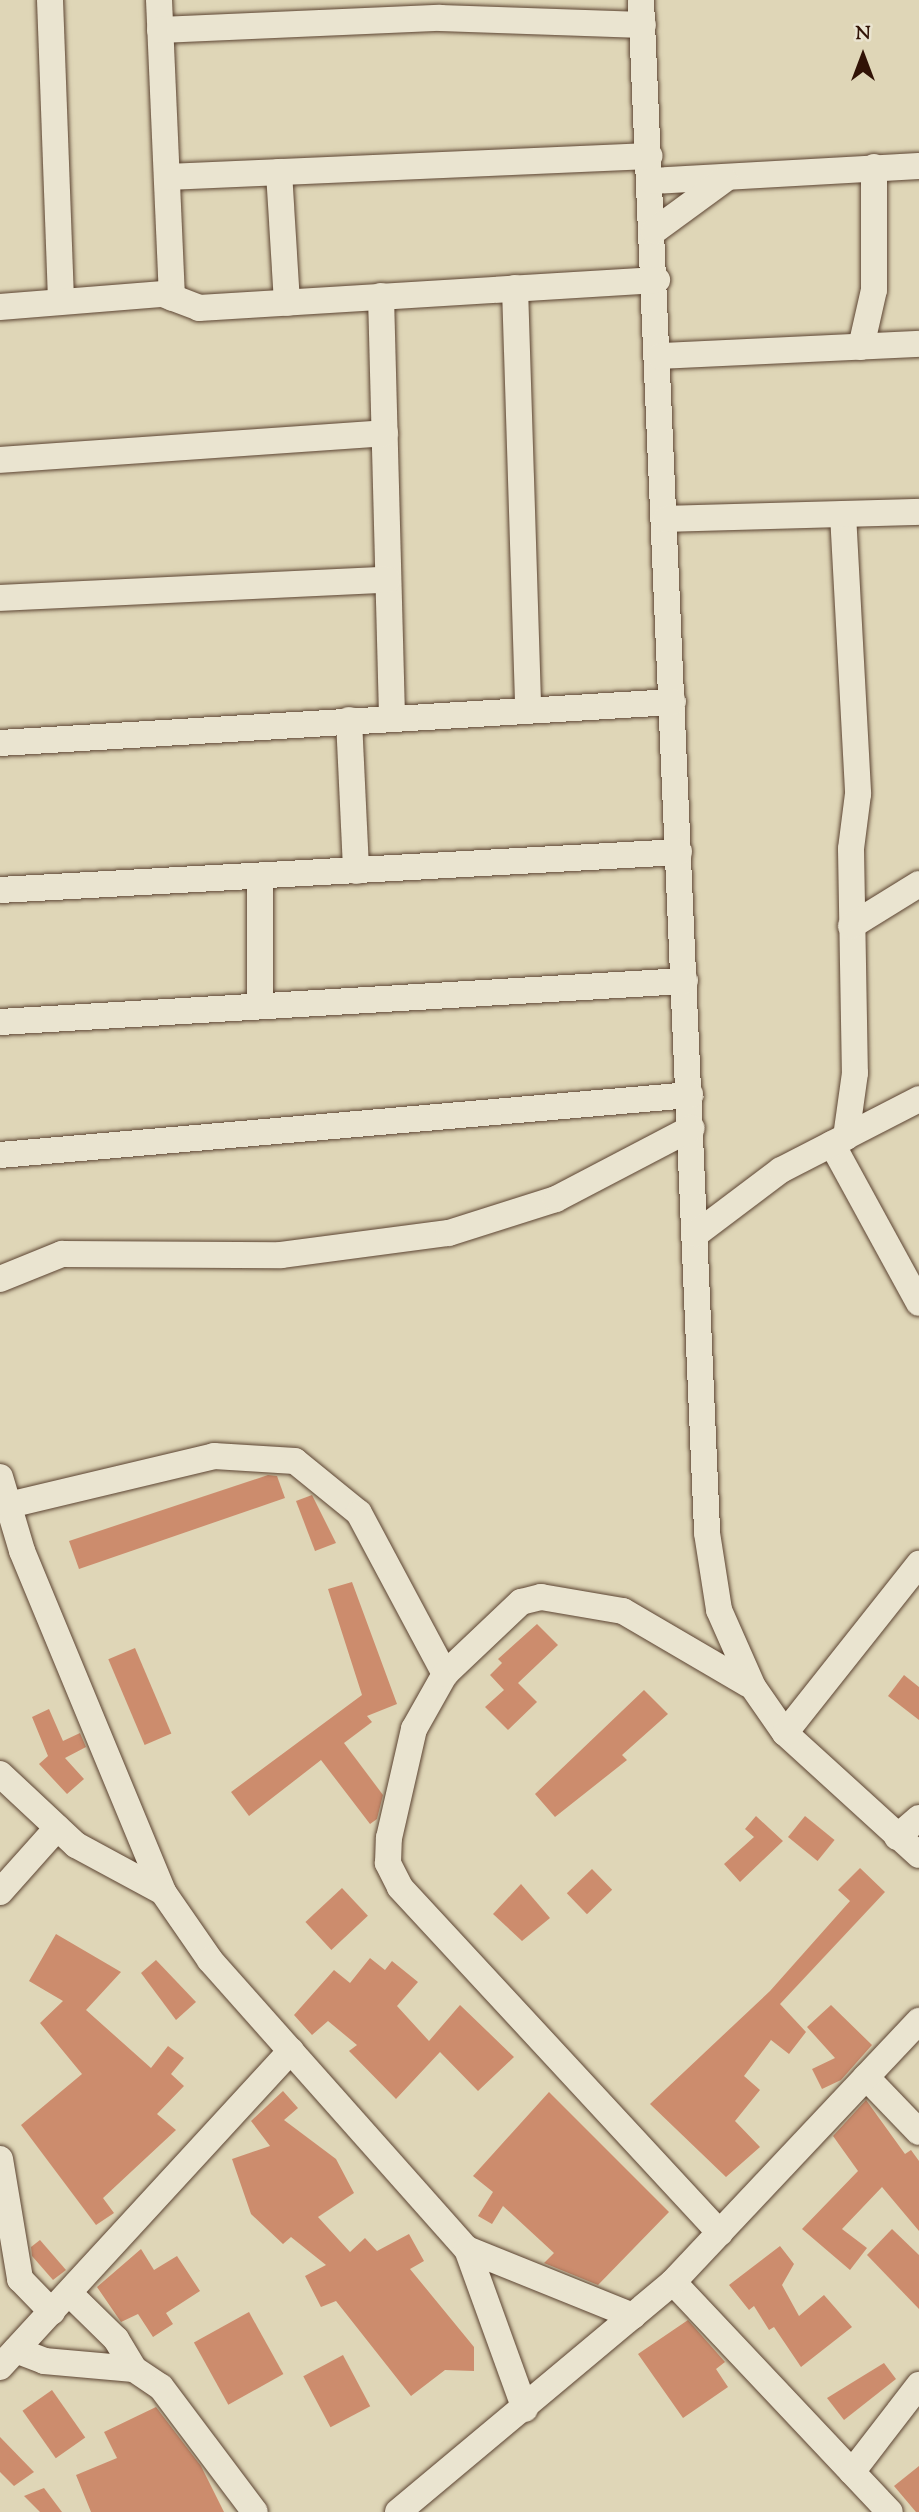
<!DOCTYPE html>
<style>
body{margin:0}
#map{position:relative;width:919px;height:2512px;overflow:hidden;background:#dfd6b7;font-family:"Sorts Mill Goudy",serif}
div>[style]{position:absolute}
.building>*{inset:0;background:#cc8c6d;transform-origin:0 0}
.roads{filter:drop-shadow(0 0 2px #5c4432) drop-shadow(0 0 2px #5c4432)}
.minor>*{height:26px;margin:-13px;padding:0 13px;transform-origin:13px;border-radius:13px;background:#eae4d0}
span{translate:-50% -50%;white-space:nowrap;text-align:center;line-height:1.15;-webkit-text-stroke:5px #eae4d0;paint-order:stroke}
.north{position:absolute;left:828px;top:21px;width:70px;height:70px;-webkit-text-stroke:5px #eae4d0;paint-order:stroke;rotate:0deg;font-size:19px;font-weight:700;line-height:28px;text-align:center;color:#311306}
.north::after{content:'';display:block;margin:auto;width:24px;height:32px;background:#311306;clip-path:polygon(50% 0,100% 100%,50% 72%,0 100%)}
</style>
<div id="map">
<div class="building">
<i style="clip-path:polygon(268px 1475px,277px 1476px,285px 1498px,79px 1569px,69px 1541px)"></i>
<i style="clip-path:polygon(312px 1495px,336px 1543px,315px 1551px,296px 1501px)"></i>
<i style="clip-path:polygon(352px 1582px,397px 1704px,367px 1716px,372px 1722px,344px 1743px,383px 1795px,377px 1819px,370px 1824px,321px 1760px,249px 1816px,231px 1792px,362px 1695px,328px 1589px)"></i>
<i style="clip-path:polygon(537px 1624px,558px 1645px,518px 1683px,537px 1702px,508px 1730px,485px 1707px,504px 1690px,490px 1675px,502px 1663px,498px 1659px)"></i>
<i style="left:135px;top:1648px;width:93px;height:29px;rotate:67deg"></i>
<i style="clip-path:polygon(904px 1675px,919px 1687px,919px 1720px,888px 1696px)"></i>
<i style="clip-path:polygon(644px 1690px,668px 1714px,622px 1755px,627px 1760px,555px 1817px,535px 1794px)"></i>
<i style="clip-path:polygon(49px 1709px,63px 1741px,80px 1733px,86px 1747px,65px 1758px,84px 1779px,67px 1794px,39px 1764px,48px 1756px,32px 1717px)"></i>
<i style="clip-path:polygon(756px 1816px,783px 1841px,740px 1882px,724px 1864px,754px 1837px,745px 1829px)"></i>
<i style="left:805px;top:1816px;width:38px;height:27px;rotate:39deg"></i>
<i style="clip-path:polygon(860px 1868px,885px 1892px,780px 2004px,806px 2032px,789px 2054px,771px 2040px,744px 2076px,760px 2090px,735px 2121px,760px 2147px,726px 2177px,650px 2104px,770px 1991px,850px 1901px,838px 1890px)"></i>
<i style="left:592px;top:1869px;width:29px;height:35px;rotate:46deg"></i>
<i style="clip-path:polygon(521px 1884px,550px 1918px,522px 1941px,493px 1914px)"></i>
<i style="left:342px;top:1888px;width:38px;height:50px;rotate:47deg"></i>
<i style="clip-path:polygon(56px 1934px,121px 1972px,86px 2010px,151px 2068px,168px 2046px,184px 2058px,171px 2074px,184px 2086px,157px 2114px,176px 2130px,103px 2198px,114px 2213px,96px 2225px,21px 2125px,82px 2074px,40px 2023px,63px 2001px,29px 1981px)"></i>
<i style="clip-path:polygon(370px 1958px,385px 1970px,392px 1961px,418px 1982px,397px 2006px,429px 2041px,460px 2005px,514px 2057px,478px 2091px,440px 2052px,396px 2099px,349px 2051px,357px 2045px,328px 2021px,312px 2035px,294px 2015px,334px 1970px,350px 1983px)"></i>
<i style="clip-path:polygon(156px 1960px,196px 2002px,176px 2020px,141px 1973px)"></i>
<i style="clip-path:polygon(831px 2005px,872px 2045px,841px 2080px,822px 2089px,812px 2069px,835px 2058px,807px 2027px)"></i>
<i style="clip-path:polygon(283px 2091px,298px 2108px,284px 2120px,336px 2159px,354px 2193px,318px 2217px,350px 2252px,365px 2238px,377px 2251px,409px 2234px,424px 2261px,410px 2269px,474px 2347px,474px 2371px,445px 2370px,411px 2396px,336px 2301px,321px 2307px,305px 2276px,326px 2265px,291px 2237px,283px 2244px,251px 2214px,232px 2159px,270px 2146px,251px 2121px)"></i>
<i style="clip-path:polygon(549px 2092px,669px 2212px,598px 2285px,544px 2263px,554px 2253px,503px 2206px,492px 2224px,478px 2216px,493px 2192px,473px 2176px)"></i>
<i style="clip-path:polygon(866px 2100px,905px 2154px,911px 2150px,919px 2161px,919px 2231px,882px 2187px,842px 2229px,867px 2248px,850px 2270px,802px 2229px,858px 2171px,833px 2136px)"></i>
<i style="clip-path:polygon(892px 2229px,919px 2255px,919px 2309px,867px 2255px)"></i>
<i style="clip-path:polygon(40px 2240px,66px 2270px,53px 2280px,32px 2256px,31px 2247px)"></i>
<i style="clip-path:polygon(780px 2246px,794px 2264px,782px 2285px,799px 2316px,824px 2295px,852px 2327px,801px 2367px,774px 2327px,769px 2330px,754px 2306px,749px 2310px,729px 2285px)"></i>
<i style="clip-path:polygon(141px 2249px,154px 2270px,177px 2256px,200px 2291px,166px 2313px,173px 2324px,153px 2337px,138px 2314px,121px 2322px,97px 2287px)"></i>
<i style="left:249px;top:2312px;width:71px;height:63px;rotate:61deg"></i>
<i style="clip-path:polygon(688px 2320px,725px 2362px,716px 2369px,728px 2387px,683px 2418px,638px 2354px)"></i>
<i style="left:343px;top:2355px;width:58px;height:45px;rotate:62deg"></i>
<i style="clip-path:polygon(884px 2363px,896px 2379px,844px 2420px,827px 2398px)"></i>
<i style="left:52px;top:2390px;width:58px;height:36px;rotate:55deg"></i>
<i style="clip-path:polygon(156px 2407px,201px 2466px,224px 2512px,91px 2512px,76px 2475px,117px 2458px,104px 2432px)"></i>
<i style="clip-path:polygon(0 2437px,34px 2472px,14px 2486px,0 2472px)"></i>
<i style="clip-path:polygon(919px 2466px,919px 2512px,916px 2512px,894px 2486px)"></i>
<i style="clip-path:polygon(44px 2488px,62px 2512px,40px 2512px,24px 2496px)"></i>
</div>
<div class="roads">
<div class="minor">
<i style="left:50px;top:0;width:300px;rotate:87.9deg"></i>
<i style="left:159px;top:0;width:298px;rotate:87.5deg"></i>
<i style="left:641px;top:0;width:1534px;rotate:87.53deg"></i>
<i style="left:707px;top:1533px;width:78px;rotate:81.1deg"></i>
<i style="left:719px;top:1610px;width:84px;rotate:66.2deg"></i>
<i style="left:753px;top:1687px;width:56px;rotate:55.2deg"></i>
<i style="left:785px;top:1733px;width:181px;rotate:42.3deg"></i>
<i style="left:160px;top:30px;width:280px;rotate:-2.5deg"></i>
<i style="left:440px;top:18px;width:203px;rotate:2deg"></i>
<i style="left:279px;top:172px;width:131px;rotate:86.5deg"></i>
<i style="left:167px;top:177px;width:483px;rotate:-2.5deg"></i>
<i style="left:652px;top:181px;width:267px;rotate:-3.2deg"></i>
<i style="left:654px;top:231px;width:87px;rotate:-36.1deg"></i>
<i style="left:515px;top:288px;width:422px;rotate:88.2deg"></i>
<i style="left:381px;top:296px;width:422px;rotate:88.5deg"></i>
<i style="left:0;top:307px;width:164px;rotate:-4.6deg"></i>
<i style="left:163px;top:294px;width:39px;rotate:21deg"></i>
<i style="left:199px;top:308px;width:459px;rotate:-3.5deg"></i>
<i style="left:861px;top:347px;width:58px;rotate:-77.2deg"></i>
<i style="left:874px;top:290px;width:123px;rotate:-90deg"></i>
<i style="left:660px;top:356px;width:259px;rotate:-2.7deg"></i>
<i style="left:0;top:460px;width:386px;rotate:-4deg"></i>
<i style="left:843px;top:514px;width:280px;rotate:86.9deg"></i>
<i style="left:858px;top:794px;width:55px;rotate:97.3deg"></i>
<i style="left:851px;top:849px;width:224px;rotate:89deg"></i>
<i style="left:855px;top:1073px;width:65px;rotate:98deg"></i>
<i style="left:666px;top:519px;width:253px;rotate:-1.6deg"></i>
<i style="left:0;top:598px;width:388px;rotate:-2.7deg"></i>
<i style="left:349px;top:720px;width:151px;rotate:87.3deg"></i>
<i style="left:0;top:743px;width:674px;rotate:-3.49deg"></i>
<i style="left:260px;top:876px;width:128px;rotate:90deg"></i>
<i style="left:0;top:890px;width:680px;rotate:-3.2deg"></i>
<i style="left:851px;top:926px;width:80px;rotate:-31.7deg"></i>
<i style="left:0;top:1022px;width:686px;rotate:-3.43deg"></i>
<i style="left:832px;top:1144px;width:181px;rotate:61.3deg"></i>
<i style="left:0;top:1155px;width:693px;rotate:-4.97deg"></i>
<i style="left:696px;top:1234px;width:106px;rotate:-37deg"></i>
<i style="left:781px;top:1170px;width:155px;rotate:-27.2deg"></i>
<i style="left:0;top:1279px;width:67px;rotate:-22deg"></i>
<i style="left:62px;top:1254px;width:219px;rotate:0.3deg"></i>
<i style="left:281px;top:1255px;width:169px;rotate:-7.5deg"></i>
<i style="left:449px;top:1233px;width:112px;rotate:-17.6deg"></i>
<i style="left:556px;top:1199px;width:153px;rotate:-27.6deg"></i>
<i style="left:0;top:1477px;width:77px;rotate:73.4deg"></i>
<i style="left:22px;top:1551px;width:369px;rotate:67.5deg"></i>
<i style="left:163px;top:1892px;width:83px;rotate:55.3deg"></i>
<i style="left:210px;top:1960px;width:387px;rotate:48.4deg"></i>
<i style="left:467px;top:2249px;width:170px;rotate:70.1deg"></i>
<i style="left:9px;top:1505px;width:211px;rotate:-13.4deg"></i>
<i style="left:214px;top:1456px;width:81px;rotate:3.5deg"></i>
<i style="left:295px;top:1461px;width:82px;rotate:39.1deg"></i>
<i style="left:359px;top:1513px;width:183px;rotate:61.9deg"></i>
<i style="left:785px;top:1733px;width:216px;rotate:-51.6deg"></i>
<i style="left:0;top:1774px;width:104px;rotate:43.1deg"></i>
<i style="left:76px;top:1845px;width:99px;rotate:28.4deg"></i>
<i style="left:897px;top:1837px;width:29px;rotate:-41deg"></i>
<i style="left:0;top:1892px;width:86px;rotate:-48.3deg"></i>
<i style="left:866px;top:2077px;width:76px;rotate:46.1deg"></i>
<i style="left:0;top:2159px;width:122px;rotate:80.5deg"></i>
<i style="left:20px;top:2279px;width:46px;rotate:45.9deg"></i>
<i style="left:720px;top:2233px;width:471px;rotate:-132.8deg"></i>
<i style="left:400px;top:1887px;width:27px;rotate:-117deg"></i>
<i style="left:388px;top:1863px;width:25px;rotate:-88deg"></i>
<i style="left:389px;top:1838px;width:112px;rotate:-77.1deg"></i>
<i style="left:414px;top:1729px;width:63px;rotate:-60.6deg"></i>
<i style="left:445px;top:1674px;width:105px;rotate:-43.5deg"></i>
<i style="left:521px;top:1602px;width:21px;rotate:-14deg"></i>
<i style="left:541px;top:1597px;width:83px;rotate:9.7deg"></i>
<i style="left:623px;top:1611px;width:145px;rotate:30.3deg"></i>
<i style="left:467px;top:2249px;width:179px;rotate:22deg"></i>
<i style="left:673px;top:2282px;width:316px;rotate:46.7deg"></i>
<i style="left:69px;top:2293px;width:66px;rotate:44.4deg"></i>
<i style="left:116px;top:2339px;width:35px;rotate:59deg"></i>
<i style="left:134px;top:2369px;width:32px;rotate:34deg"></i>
<i style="left:161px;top:2387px;width:156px;rotate:53.1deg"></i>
<i style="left:16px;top:2350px;width:30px;rotate:21deg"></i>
<i style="left:44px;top:2361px;width:90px;rotate:5.1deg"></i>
<i style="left:0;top:2367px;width:430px;rotate:-47.4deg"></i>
<i style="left:852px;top:2472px;width:110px;rotate:-52.4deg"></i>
<i style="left:398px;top:2512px;width:359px;rotate:-39.9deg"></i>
<i style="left:673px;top:2282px;width:359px;rotate:-46.7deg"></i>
</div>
</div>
<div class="north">N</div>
</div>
